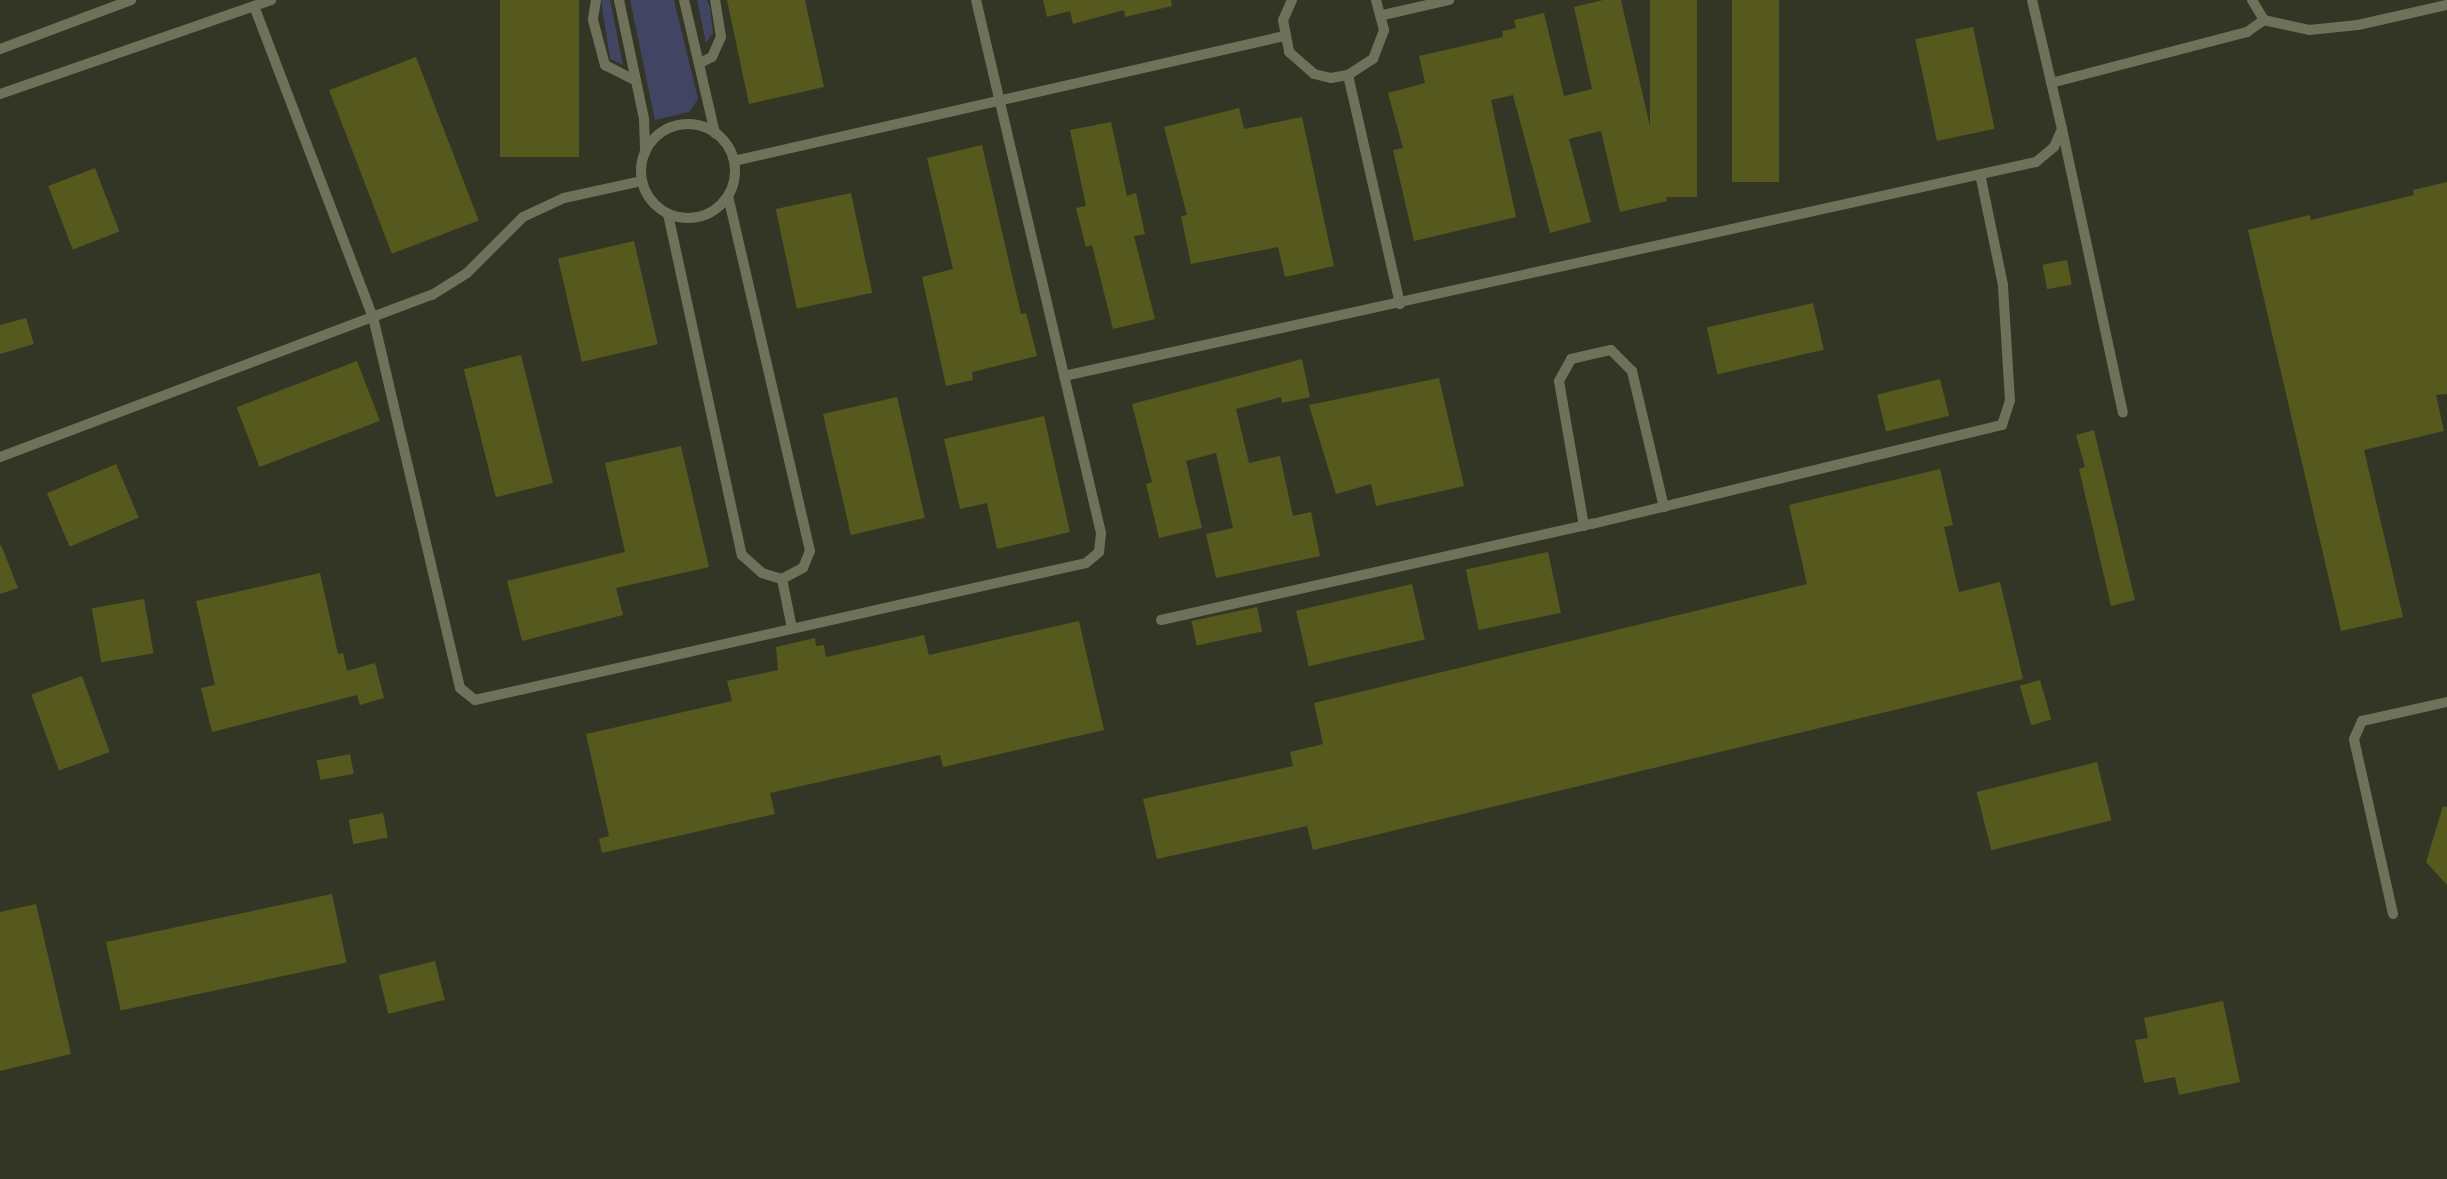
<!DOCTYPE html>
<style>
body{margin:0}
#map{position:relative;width:2447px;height:1179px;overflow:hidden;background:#343625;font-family:"Roboto Serif",serif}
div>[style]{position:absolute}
.green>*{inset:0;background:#414463}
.building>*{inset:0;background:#55591d;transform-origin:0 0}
.lane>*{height:10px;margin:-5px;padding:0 5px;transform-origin:5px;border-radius:5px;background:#6f725a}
.lane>.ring{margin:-5px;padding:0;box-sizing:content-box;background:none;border:10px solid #6f725a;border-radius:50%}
span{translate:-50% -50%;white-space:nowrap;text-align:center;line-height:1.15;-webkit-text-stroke:5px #1c1d15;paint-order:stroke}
</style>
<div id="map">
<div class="green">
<i style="clip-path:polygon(601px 0,610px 0,623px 65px,610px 59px)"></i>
<i style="clip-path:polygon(630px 0,674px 0,698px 99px,689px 112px,655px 120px)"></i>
<i style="clip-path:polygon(697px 0,707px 0,710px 7px,713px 33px,706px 43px)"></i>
</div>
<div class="building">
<i style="left:500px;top:0;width:79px;height:157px"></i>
<i style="clip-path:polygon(727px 0,805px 0,824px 87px,749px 104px)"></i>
<i style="clip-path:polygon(1043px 0,1171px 0,1172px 6px,1125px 17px,1124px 10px,1073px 24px,1070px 11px,1047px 17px)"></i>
<i style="clip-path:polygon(1603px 0,1621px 0,1667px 201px,1620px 212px,1601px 131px,1569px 139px,1591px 222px,1550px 233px,1513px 95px,1491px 100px,1516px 217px,1414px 241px,1393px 150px,1403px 148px,1388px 93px,1425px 83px,1419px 56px,1503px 37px,1502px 31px,1516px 28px,1514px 20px,1544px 13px,1564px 96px,1592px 89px,1574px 7px)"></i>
<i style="left:1650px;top:0;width:47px;height:197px"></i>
<i style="left:1732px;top:0;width:47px;height:182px"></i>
<i style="left:1973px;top:27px;width:104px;height:59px;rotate:78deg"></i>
<i style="left:416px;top:57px;width:175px;height:93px;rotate:69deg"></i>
<i style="clip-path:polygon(1239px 108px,1244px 129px,1302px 117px,1334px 266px,1285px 277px,1278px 247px,1191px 264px,1181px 216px,1187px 215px,1164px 127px)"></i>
<i style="clip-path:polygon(1111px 122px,1127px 196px,1136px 193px,1145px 234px,1134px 236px,1155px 319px,1113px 329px,1092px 245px,1086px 247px,1076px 208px,1086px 206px,1070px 130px)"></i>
<i style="clip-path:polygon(982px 145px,1021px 314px,1026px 313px,1037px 356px,972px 372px,973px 380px,946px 386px,922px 277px,953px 269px,927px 158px)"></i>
<i style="left:95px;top:168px;width:68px;height:50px;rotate:69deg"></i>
<i style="clip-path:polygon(2447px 182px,2447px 394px,2436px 395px,2444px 431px,2364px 450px,2403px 617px,2341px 631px,2248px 230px,2310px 215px,2311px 220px,2414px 195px,2413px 190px)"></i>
<i style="left:851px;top:193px;width:102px;height:77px;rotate:78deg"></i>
<i style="left:634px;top:241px;width:106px;height:78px;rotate:77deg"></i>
<i style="left:2067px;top:260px;width:25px;height:25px;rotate:79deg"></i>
<i style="left:1813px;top:303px;width:48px;height:109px;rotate:77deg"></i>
<i style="clip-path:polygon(26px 318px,34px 344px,0 354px,0 325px)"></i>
<i style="left:521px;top:355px;width:132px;height:59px;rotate:76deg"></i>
<i style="clip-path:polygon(1302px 359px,1310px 397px,1282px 403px,1281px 397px,1236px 409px,1249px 463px,1280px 456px,1293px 516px,1311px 512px,1320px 556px,1216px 578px,1206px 534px,1233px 528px,1216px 453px,1186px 461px,1202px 528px,1159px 538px,1146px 484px,1152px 482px,1132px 404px)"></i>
<i style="left:357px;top:361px;width:64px;height:129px;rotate:69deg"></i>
<i style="clip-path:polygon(1439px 378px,1464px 486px,1376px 506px,1371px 484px,1336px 494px,1309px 405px)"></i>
<i style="left:1940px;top:379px;width:38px;height:65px;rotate:76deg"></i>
<i style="left:897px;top:397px;width:124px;height:76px;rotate:77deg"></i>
<i style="clip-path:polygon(1044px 416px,1070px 532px,997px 549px,987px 503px,960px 509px,944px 439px)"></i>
<i style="clip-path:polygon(2094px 430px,2135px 600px,2111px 606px,2079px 469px,2085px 467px,2076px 435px)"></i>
<i style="clip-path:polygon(681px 446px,709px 567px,616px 588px,623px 615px,522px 641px,507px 581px,625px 552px,605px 463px)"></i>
<i style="left:116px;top:464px;width:58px;height:75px;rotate:67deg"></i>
<i style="clip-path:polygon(1940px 469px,1953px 525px,1944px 527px,1959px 592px,2000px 582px,2023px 679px,1313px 850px,1307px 826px,1157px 859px,1143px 799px,1293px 766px,1290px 752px,1323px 744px,1314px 703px,1807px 584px,1789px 505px)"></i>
<i style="clip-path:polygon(1px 545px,18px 588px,0 594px,0 546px)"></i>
<i style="left:1548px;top:552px;width:62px;height:84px;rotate:78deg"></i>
<i style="clip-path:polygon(320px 573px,338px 654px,343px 653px,347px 671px,375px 663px,384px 698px,360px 705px,357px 695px,212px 732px,201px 688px,215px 685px,196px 601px)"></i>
<i style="left:1412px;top:584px;width:57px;height:119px;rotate:77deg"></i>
<i style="left:144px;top:599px;width:55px;height:53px;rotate:80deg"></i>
<i style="left:1257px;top:607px;width:25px;height:67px;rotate:78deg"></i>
<i style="clip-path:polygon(1079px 621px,1104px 730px,943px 767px,940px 755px,770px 793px,775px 814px,602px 853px,599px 839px,609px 836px,586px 734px,732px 701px,727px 681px,778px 670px,776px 647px,815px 638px,816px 646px,824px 645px,826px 657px,924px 635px,929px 655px)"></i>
<i style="left:82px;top:676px;width:81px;height:54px;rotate:70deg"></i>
<i style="left:2040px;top:680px;width:41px;height:21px;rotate:74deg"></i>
<i style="left:350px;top:754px;width:20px;height:34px;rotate:79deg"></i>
<i style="left:2097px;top:762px;width:60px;height:124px;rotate:76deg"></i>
<i style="clip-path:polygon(2443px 806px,2447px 807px,2447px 885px,2426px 862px)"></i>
<i style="left:383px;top:813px;width:25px;height:35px;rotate:79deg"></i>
<i style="left:332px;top:894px;width:70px;height:231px;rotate:78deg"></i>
<i style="clip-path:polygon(36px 904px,71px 1054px,0 1071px,0 912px)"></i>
<i style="left:435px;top:961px;width:40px;height:58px;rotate:76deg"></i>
<i style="clip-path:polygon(2223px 1001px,2240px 1082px,2179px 1095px,2175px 1077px,2144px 1083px,2135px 1040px,2148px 1038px,2144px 1018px)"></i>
</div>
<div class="lane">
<i style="left:596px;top:0;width:20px;rotate:99deg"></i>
<i style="left:593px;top:20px;width:47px;rotate:75.1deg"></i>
<i style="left:605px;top:65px;width:35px;rotate:27deg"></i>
<i style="left:619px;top:0;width:122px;rotate:78.1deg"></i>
<i style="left:644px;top:119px;width:34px;rotate:88deg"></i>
<i style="left:684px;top:0;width:137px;rotate:76.9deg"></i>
<i style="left:1292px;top:0;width:22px;rotate:114deg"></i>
<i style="left:1283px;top:20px;width:33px;rotate:79deg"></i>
<i style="left:1289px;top:52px;width:33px;rotate:41deg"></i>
<i style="left:1314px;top:74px;width:17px;rotate:13deg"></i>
<i style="left:1331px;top:78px;width:17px;rotate:-10deg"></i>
<i style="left:1348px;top:75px;width:30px;rotate:-33deg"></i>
<i style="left:1373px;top:59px;width:31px;rotate:-69deg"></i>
<i style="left:1384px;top:30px;width:31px;rotate:-105deg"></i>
<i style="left:2252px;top:0;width:23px;rotate:59deg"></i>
<i style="left:2264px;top:20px;width:46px;rotate:12.5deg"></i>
<i style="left:2309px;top:30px;width:49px;rotate:-5.8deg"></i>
<i style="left:2358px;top:25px;width:91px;rotate:-12.7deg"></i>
<i style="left:254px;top:6px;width:333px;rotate:69.1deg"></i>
<i style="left:373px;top:317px;width:381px;rotate:76.8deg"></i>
<i style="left:460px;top:688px;width:19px;rotate:39deg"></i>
<i style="left:475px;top:700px;width:626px;rotate:-12.64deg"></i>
<i style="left:1086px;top:563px;width:17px;rotate:-40deg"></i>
<i style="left:1099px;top:552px;width:19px;rotate:-84deg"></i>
<i style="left:1101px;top:533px;width:547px;rotate:-103.2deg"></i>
<i style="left:1383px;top:15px;width:68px;rotate:-12.8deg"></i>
<i style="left:0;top:49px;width:140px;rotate:-20.5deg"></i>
<i style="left:700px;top:63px;width:13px;rotate:-27deg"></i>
<i style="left:712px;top:57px;width:22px;rotate:-66deg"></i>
<i style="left:721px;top:37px;width:37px;rotate:-99deg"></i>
<i style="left:1348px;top:75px;width:235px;rotate:77.2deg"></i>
<i style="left:2051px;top:83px;width:203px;rotate:-14.6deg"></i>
<i style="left:2247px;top:32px;width:21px;rotate:-35deg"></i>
<i style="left:0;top:94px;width:287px;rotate:-19.1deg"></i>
<i class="ring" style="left:641px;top:124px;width:84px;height:84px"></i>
<i style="left:2062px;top:129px;width:290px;rotate:77.9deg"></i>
<i style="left:734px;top:161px;width:564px;rotate:-12.8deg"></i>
<i style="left:668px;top:214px;width:349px;rotate:77.8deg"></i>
<i style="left:742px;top:555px;width:27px;rotate:42deg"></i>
<i style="left:762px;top:573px;width:21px;rotate:17deg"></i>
<i style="left:782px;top:579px;width:24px;rotate:-28deg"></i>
<i style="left:803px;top:568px;width:18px;rotate:-68deg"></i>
<i style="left:810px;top:551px;width:364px;rotate:-103deg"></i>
<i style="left:1064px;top:376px;width:995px;rotate:-12.42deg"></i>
<i style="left:2036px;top:162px;width:23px;rotate:-40deg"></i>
<i style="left:2054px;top:147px;width:20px;rotate:-66deg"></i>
<i style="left:2062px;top:129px;width:132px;rotate:-103.1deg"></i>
<i style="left:0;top:457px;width:461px;rotate:-20.6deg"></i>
<i style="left:432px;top:295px;width:41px;rotate:-32.2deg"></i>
<i style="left:467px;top:273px;width:79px;rotate:-45deg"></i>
<i style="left:523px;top:217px;width:45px;rotate:-24.9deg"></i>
<i style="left:564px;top:198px;width:80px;rotate:-12.3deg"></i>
<i style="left:1584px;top:526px;width:147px;rotate:-99.8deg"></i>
<i style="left:1559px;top:381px;width:25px;rotate:-61deg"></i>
<i style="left:1571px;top:359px;width:41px;rotate:-12.7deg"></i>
<i style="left:1611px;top:350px;width:30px;rotate:45deg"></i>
<i style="left:1632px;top:371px;width:140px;rotate:76.8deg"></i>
<i style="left:782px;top:579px;width:50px;rotate:78.5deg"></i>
<i style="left:1161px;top:620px;width:442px;rotate:-12.6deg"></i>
<i style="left:1592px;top:524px;width:422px;rotate:-13.6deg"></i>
<i style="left:2002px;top:425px;width:25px;rotate:-72deg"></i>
<i style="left:2010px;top:401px;width:116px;rotate:-93.5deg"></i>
<i style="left:2003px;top:285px;width:113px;rotate:-101.7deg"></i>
<i style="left:2393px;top:914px;width:179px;rotate:-102.6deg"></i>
<i style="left:2354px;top:739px;width:20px;rotate:-66deg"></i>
<i style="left:2362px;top:721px;width:87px;rotate:-12.6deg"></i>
</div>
</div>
